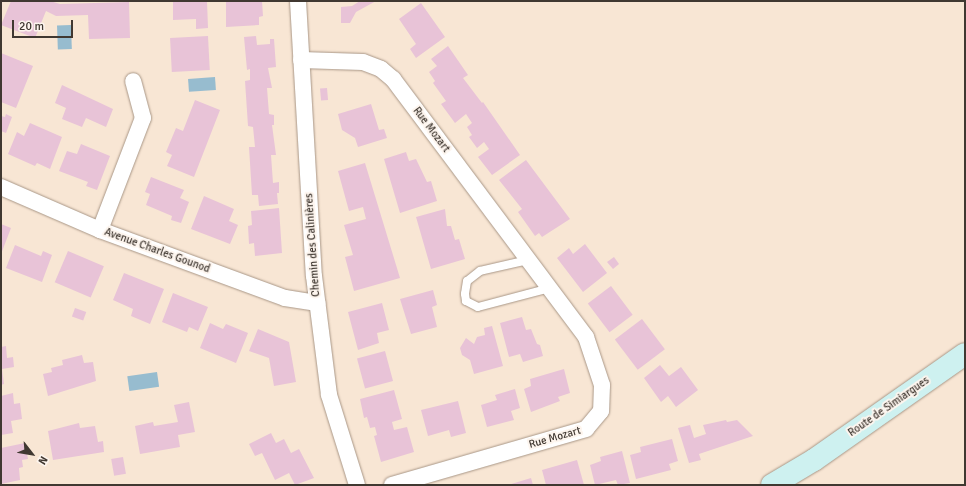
<!DOCTYPE html>
<meta charset="utf-8">
<style>
body{margin:0}
#map{position:relative;width:966px;height:486px;overflow:hidden;background:#f8e6d4;font-family:Signika,sans-serif}
div>[style]{position:absolute}
.water>*{inset:0;background:#97bccf;transform-origin:0 0}
.building>*{inset:0;background:#e8c3d7;transform-origin:0 0}
.roads{filter:drop-shadow(0 0 1px #a99787) drop-shadow(0 0 1px #a99787)}
.lane>*{height:8px;margin:-4px;padding:0 4px;transform-origin:4px;border-radius:4px;background:#fff}
.street>*{height:16px;margin:-8px;padding:0 8px;transform-origin:8px;border-radius:8px;background:#fff}
.secondary>*{height:22px;margin:-11px;padding:0 11px;transform-origin:11px;border-radius:11px;background:#cef1f0}
span{translate:-50% -50%;white-space:nowrap;text-align:center;line-height:1.15;-webkit-text-stroke:4px #fdf5ee;paint-order:stroke}
.street-label{font-size:11px;color:#403831}
.frame{position:absolute;inset:0;border:2px solid #403831;pointer-events:none}
.north{position:absolute;left:12px;top:434px;width:40px;height:40px;-webkit-text-stroke:3px #fdf5ee;paint-order:stroke;rotate:121deg;font-size:11px;font-weight:700;line-height:16px;text-align:center;color:#403831}
.north::after{content:'';display:block;margin:auto;width:14px;height:18px;background:#403831;clip-path:polygon(50% 0,100% 100%,50% 72%,0 100%)}
.scale{position:absolute;left:12px;top:20px;width:61px;height:18px;box-sizing:border-box;border:2px solid #403831;border-top:0;padding-left:5px;font-size:12px;line-height:14px;white-space:nowrap;color:#403831;-webkit-text-stroke:3px #fdf5ee;paint-order:stroke}
</style>
<div id="map">
<div class="water">
<i style="left:71px;top:25px;width:24px;height:14px;rotate:88deg"></i>
<i style="left:215px;top:77px;width:13px;height:27px;rotate:86deg"></i>
<i style="left:157px;top:372px;width:15px;height:30px;rotate:82deg"></i>
</div>
<div class="building">
<i style="clip-path:polygon(11px 1px,50px 1px,60px 4px,129px 2px,130px 38px,89px 39px,88px 15px,56px 16px,46px 11px,35px 38px,1px 25px)"></i>
<i style="clip-path:polygon(173px 1px,207px 1px,208px 28px,196px 29px,196px 19px,173px 20px)"></i>
<i style="clip-path:polygon(226px 1px,262px 1px,263px 16px,259px 17px,259px 25px,226px 27px)"></i>
<i style="clip-path:polygon(360px 1px,376px 1px,356px 12px,350px 23px,341px 23px,341px 7px,352px 6px)"></i>
<i style="clip-path:polygon(421px 3px,445px 37px,416px 58px,410px 49px,416px 44px,399px 19px)"></i>
<i style="left:208px;top:36px;width:34px;height:38px;rotate:87deg"></i>
<i style="clip-path:polygon(256px 36px,257px 45px,270px 44px,270px 39px,274px 39px,276px 67px,268px 68px,272px 88px,267px 88px,269px 114px,274px 115px,274px 125px,272px 125px,276px 155px,271px 155px,273px 183px,279px 182px,279px 193px,277px 193px,278px 204px,259px 206px,258px 195px,252px 195px,249px 147px,255px 147px,253px 127px,248px 126px,245px 81px,250px 80px,250px 69px,247px 70px,244px 37px)"></i>
<i style="clip-path:polygon(448px 46px,468px 75px,463px 78px,482px 103px,483px 102px,520px 155px,492px 175px,478px 157px,489px 149px,484px 142px,477px 148px,469px 137px,472px 135px,467px 127px,472px 123px,466px 114px,455px 123px,441px 104px,446px 101px,433px 83px,435px 81px,429px 72px,437px 66px,431px 59px)"></i>
<i style="clip-path:polygon(1px 53px,33px 66px,16px 108px,1px 102px)"></i>
<i style="clip-path:polygon(62px 85px,113px 109px,106px 127px,86px 118px,82px 127px,62px 119px,66px 108px,55px 103px)"></i>
<i style="left:327px;top:88px;width:12px;height:7px;rotate:85deg"></i>
<i style="clip-path:polygon(195px 100px,220px 110px,194px 177px,167px 166px,172px 155px,166px 152px,176px 128px,183px 131px)"></i>
<i style="clip-path:polygon(371px 104px,379px 130px,384px 129px,387px 138px,358px 147px,355px 138px,342px 130px,338px 114px)"></i>
<i style="clip-path:polygon(6px 114px,12px 117px,6px 133px,1px 131px,1px 116px,5px 117px)"></i>
<i style="clip-path:polygon(30px 123px,62px 137px,50px 169px,37px 163px,35px 166px,8px 154px,17px 132px,24px 136px)"></i>
<i style="clip-path:polygon(81px 144px,110px 156px,97px 190px,86px 186px,88px 182px,59px 171px,67px 151px,77px 154px)"></i>
<i style="clip-path:polygon(406px 152px,409px 161px,416px 159px,427px 182px,431px 181px,437px 201px,400px 213px,384px 159px)"></i>
<i style="clip-path:polygon(526px 160px,570px 219px,542px 237px,539px 233px,535px 236px,518px 212px,522px 209px,499px 180px)"></i>
<i style="clip-path:polygon(365px 163px,400px 278px,354px 291px,345px 257px,353px 255px,344px 225px,366px 219px,363px 207px,349px 211px,338px 171px)"></i>
<i style="clip-path:polygon(151px 177px,184px 190px,180px 198px,189px 202px,181px 223px,171px 220px,172px 216px,146px 205px,150px 194px,145px 192px)"></i>
<i style="clip-path:polygon(204px 196px,234px 209px,229px 221px,238px 225px,230px 244px,191px 229px)"></i>
<i style="clip-path:polygon(279px 208px,282px 253px,255px 256px,254px 243px,249px 244px,248px 226px,252px 225px,251px 211px)"></i>
<i style="clip-path:polygon(445px 209px,447px 226px,451px 226px,455px 240px,459px 239px,465px 259px,431px 269px,416px 217px)"></i>
<i style="clip-path:polygon(1px 224px,11px 228px,1px 254px)"></i>
<i style="clip-path:polygon(585px 244px,607px 273px,583px 292px,557px 258px,569px 248px,573px 254px)"></i>
<i style="clip-path:polygon(15px 245px,41px 256px,43px 251px,52px 255px,42px 282px,6px 268px)"></i>
<i style="left:68px;top:251px;width:39px;height:34px;rotate:23deg"></i>
<i style="clip-path:polygon(614px 257px,619px 264px,613px 269px,607px 262px)"></i>
<i style="clip-path:polygon(124px 273px,164px 289px,150px 324px,131px 316px,133px 309px,113px 300px)"></i>
<i style="left:611px;top:286px;width:36px;height:29px;rotate:53deg"></i>
<i style="clip-path:polygon(433px 290px,437px 305px,432px 307px,437px 327px,411px 334px,400px 299px)"></i>
<i style="clip-path:polygon(173px 293px,208px 307px,198px 331px,189px 327px,187px 332px,162px 322px)"></i>
<i style="clip-path:polygon(382px 303px,389px 330px,377px 333px,379px 343px,358px 350px,348px 312px)"></i>
<i style="left:75px;top:308px;width:12px;height:9px;rotate:20deg"></i>
<i style="clip-path:polygon(522px 317px,526px 330px,531px 329px,537px 344px,540px 345px,543px 356px,523px 362px,520px 354px,509px 357px,500px 323px)"></i>
<i style="left:642px;top:319px;width:38px;height:34px;rotate:53deg"></i>
<i style="clip-path:polygon(210px 323px,223px 329px,226px 324px,248px 333px,236px 363px,200px 348px)"></i>
<i style="clip-path:polygon(492px 326px,503px 366px,474px 374px,470px 360px,462px 355px,460px 348px,466px 338px,474px 344px,477px 337px,485px 335px,484px 328px)"></i>
<i style="clip-path:polygon(258px 329px,289px 342px,296px 382px,274px 386px,269px 358px,249px 351px)"></i>
<i style="clip-path:polygon(6px 346px,7px 358px,13px 357px,14px 367px,2px 369px,4px 384px,1px 385px,1px 347px)"></i>
<i style="left:385px;top:351px;width:31px;height:29px;rotate:75deg"></i>
<i style="clip-path:polygon(82px 355px,84px 363px,93px 362px,96px 381px,48px 396px,43px 374px,52px 372px,51px 368px,63px 365px,62px 360px)"></i>
<i style="clip-path:polygon(660px 365px,669px 376px,681px 367px,698px 390px,676px 407px,668px 396px,661px 402px,644px 378px)"></i>
<i style="clip-path:polygon(564px 369px,570px 393px,558px 397px,560px 401px,531px 412px,524px 389px,531px 386px,530px 379px)"></i>
<i style="clip-path:polygon(515px 389px,520px 408px,511px 411px,514px 420px,487px 427px,481px 405px,497px 400px,495px 395px)"></i>
<i style="clip-path:polygon(394px 390px,402px 419px,392px 422px,394px 430px,407px 427px,414px 452px,381px 462px,374px 436px,377px 435px,375px 427px,370px 428px,367px 417px,364px 418px,360px 399px)"></i>
<i style="clip-path:polygon(13px 393px,14px 404px,20px 403px,22px 419px,11px 421px,13px 433px,1px 435px,1px 396px)"></i>
<i style="clip-path:polygon(458px 401px,466px 433px,451px 437px,449px 430px,428px 436px,421px 410px)"></i>
<i style="clip-path:polygon(189px 402px,195px 432px,178px 435px,180px 447px,140px 454px,135px 426px,153px 422px,154px 426px,178px 422px,174px 405px)"></i>
<i style="clip-path:polygon(726px 420px,727px 422px,737px 420px,753px 436px,699px 454px,701px 460px,689px 463px,678px 428px,690px 425px,694px 438px,706px 434px,703px 425px)"></i>
<i style="clip-path:polygon(79px 423px,80px 428px,95px 426px,98px 442px,103px 441px,104px 452px,53px 460px,48px 431px)"></i>
<i style="clip-path:polygon(271px 433px,276px 443px,284px 439px,291px 453px,299px 449px,314px 478px,295px 485px,289px 473px,275px 480px,262px 453px,255px 456px,249px 444px)"></i>
<i style="clip-path:polygon(672px 439px,678px 461px,669px 464px,671px 470px,636px 479px,630px 455px,641px 452px,640px 447px)"></i>
<i style="clip-path:polygon(25px 443px,28px 459px,22px 460px,23px 467px,19px 468px,20px 480px,1px 484px,1px 448px)"></i>
<i style="clip-path:polygon(622px 451px,630px 483px,618px 485px,616px 480px,595px 485px,590px 465px,601px 461px,600px 457px)"></i>
<i style="left:123px;top:457px;width:17px;height:12px;rotate:80deg"></i>
<i style="clip-path:polygon(577px 460px,584px 485px,546px 485px,542px 470px)"></i>
<i style="clip-path:polygon(531px 478px,533px 485px,508px 485px)"></i>
</div>
<div class="roads">
<div class="lane">
<i style="left:528px;top:260px;width:49px;rotate:167.1deg"></i>
<i style="left:480px;top:271px;width:16px;rotate:142deg"></i>
<i style="left:467px;top:281px;width:13px;rotate:99deg"></i>
<i style="left:465px;top:294px;width:7px;rotate:82deg"></i>
<i style="left:466px;top:301px;width:13px;rotate:27deg"></i>
<i style="left:478px;top:307px;width:74px;rotate:-14.8deg"></i>
</div>
<div class="street">
<i style="left:298px;top:1px;width:275px;rotate:86.7deg"></i>
<i style="left:314px;top:276px;width:120px;rotate:82.8deg"></i>
<i style="left:329px;top:395px;width:94px;rotate:72.7deg"></i>
<i style="left:301px;top:60px;width:62px;rotate:1.8deg"></i>
<i style="left:363px;top:62px;width:19px;rotate:21deg"></i>
<i style="left:381px;top:69px;width:16px;rotate:40deg"></i>
<i style="left:393px;top:79px;width:322px;rotate:53.2deg"></i>
<i style="left:586px;top:337px;width:51px;rotate:71.6deg"></i>
<i style="left:602px;top:385px;width:26px;rotate:92deg"></i>
<i style="left:601px;top:411px;width:23px;rotate:130deg"></i>
<i style="left:586px;top:429px;width:202px;rotate:163.9deg"></i>
<i style="left:1px;top:187px;width:108px;rotate:23.5deg"></i>
<i style="left:100px;top:230px;width:197px;rotate:20.2deg"></i>
<i style="left:285px;top:298px;width:33px;rotate:9deg"></i>
<i style="left:100px;top:230px;width:120px;rotate:-69deg"></i>
<i style="left:143px;top:118px;width:38px;rotate:-105deg"></i>
</div>
<div class="secondary">
<i style="left:772px;top:485px;width:49px;rotate:-30.8deg"></i>
<i style="left:814px;top:460px;width:184px;rotate:-35.1deg"></i>
</div>
</div>
<div class="street-label">
<span style="left:431px;top:130px;rotate:53deg">Rue Mozart</span>
<span style="left:313px;top:245px;rotate:-94deg">Chemin des Calinières</span>
<span style="left:157px;top:251px;rotate:20deg">Avenue Charles Gounod</span>
<span style="left:889px;top:407px;rotate:-35deg">Route de Simiargues</span>
<span style="left:555px;top:438px;rotate:-16deg">Rue Mozart</span>
</div>
<div class="frame"></div>
<div class="north">N</div>
<div class="scale">20 m</div>
</div>
